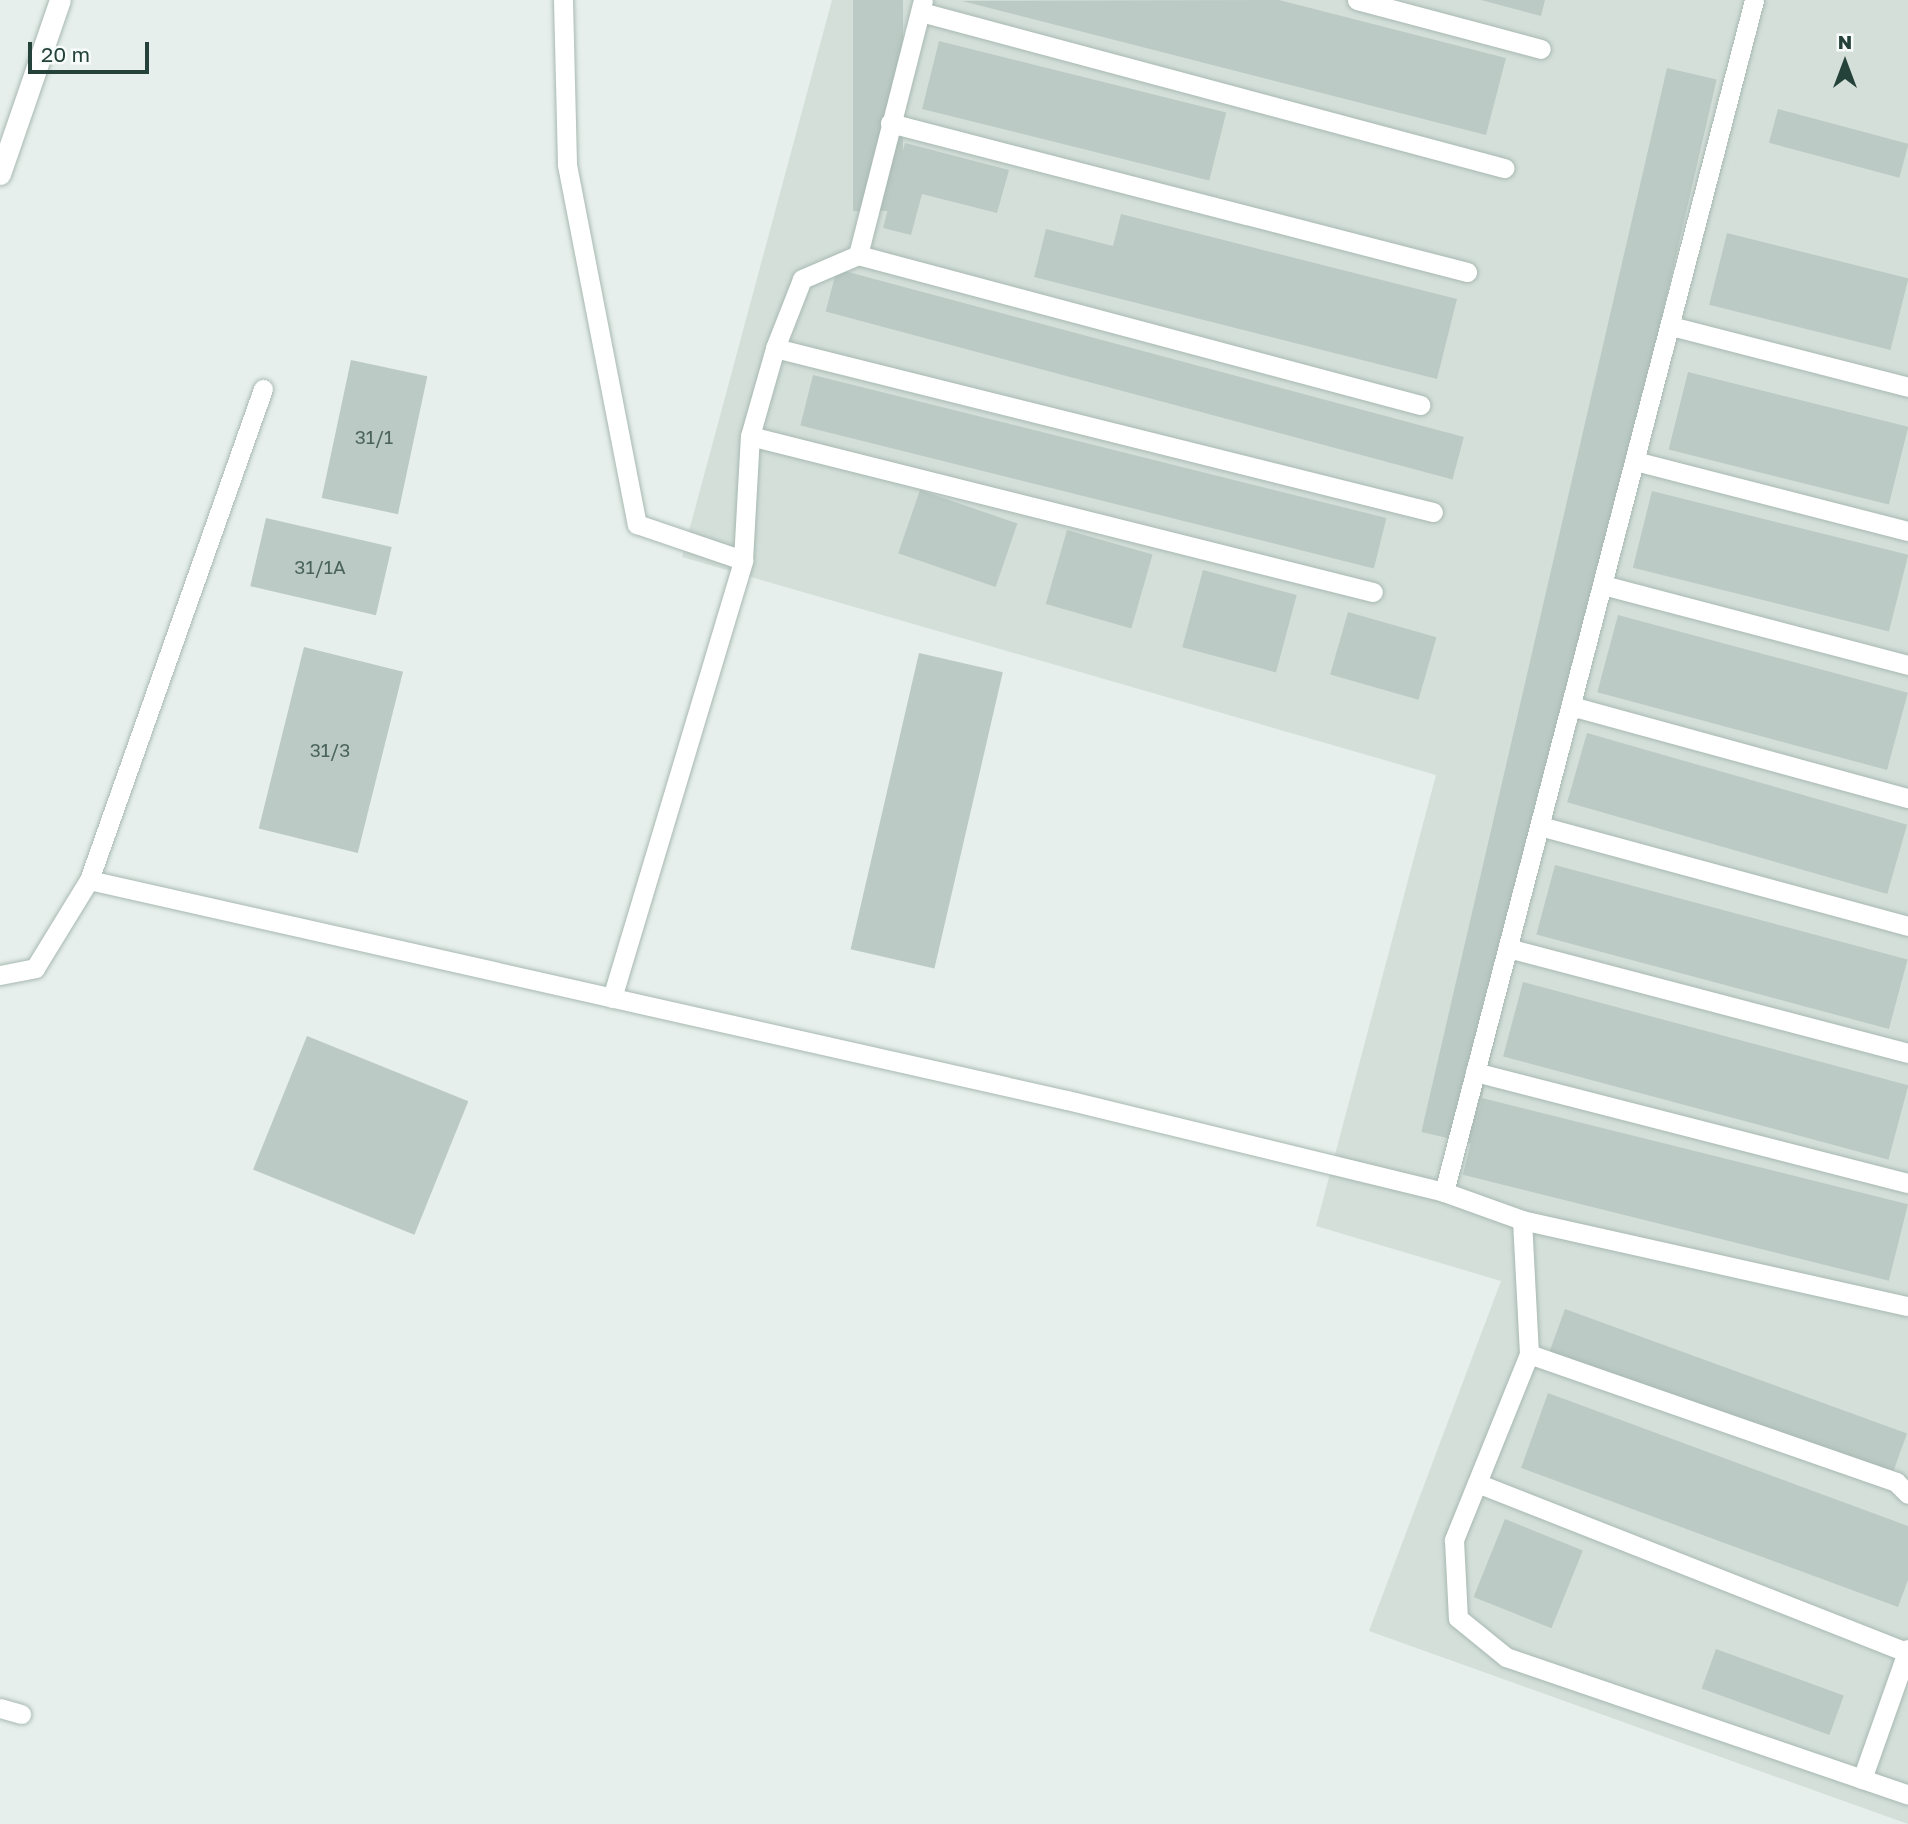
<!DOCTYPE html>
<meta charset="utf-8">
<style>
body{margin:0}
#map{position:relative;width:1908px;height:1824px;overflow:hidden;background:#e6efeb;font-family:"Golos Text",sans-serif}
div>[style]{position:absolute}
.built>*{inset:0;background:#d4dfda}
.building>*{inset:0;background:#bbcac4;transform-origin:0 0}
.roads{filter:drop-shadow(0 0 2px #a8b8b2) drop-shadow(0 0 2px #a8b8b2)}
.lane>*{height:19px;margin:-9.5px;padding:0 9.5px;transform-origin:9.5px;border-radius:9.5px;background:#fff}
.street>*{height:21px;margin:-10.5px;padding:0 10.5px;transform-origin:10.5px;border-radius:10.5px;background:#fff}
span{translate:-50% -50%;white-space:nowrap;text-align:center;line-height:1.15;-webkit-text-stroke:5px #f7fbf9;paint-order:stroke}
.number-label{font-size:19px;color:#4a645c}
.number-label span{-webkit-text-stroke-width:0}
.north{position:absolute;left:1810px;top:28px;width:70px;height:70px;-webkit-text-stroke:5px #f7fbf9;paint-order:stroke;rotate:0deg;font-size:19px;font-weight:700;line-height:28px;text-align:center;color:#24423a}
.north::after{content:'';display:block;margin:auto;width:24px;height:32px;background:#24423a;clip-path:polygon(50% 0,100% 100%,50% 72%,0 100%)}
.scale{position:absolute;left:28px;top:42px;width:121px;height:32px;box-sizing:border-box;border:4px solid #24423a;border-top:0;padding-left:9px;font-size:21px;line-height:24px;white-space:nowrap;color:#24423a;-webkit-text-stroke:5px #f7fbf9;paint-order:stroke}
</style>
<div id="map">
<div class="built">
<i style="clip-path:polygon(832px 0,1908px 0,1908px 1824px,1369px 1631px,1501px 1281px,1316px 1226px,1436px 775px,682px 557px)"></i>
</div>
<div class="building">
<i style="left:853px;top:0;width:50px;height:211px"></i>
<i style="clip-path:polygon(1279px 0,1506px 58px,1486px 135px,962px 1px)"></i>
<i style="clip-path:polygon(1481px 0,1545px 0,1541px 16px)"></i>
<i style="left:939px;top:41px;width:296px;height:70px;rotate:14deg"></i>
<i style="left:1667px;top:68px;width:51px;height:1092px;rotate:13deg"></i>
<i style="left:1778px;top:109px;width:135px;height:35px;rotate:15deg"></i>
<i style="clip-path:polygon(905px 143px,1009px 170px,997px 213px,922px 194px,911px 235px,883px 228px)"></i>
<i style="clip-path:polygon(1121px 214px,1457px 299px,1437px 379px,1034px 277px,1046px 229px,1113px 246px)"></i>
<i style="left:1727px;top:233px;width:187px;height:74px;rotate:14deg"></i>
<i style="left:837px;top:269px;width:649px;height:44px;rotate:15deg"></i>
<i style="left:351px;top:360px;width:78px;height:141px;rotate:12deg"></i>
<i style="left:1688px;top:372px;width:227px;height:80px;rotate:14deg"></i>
<i style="left:813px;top:375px;width:591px;height:52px;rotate:14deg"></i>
<i style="left:920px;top:490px;width:103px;height:67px;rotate:19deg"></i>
<i style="left:1652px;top:491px;width:264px;height:79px;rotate:14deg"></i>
<i style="left:266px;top:518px;width:129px;height:70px;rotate:13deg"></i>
<i style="left:1067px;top:530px;width:89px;height:77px;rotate:16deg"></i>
<i style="left:1203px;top:570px;width:97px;height:80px;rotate:15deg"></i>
<i style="left:1348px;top:612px;width:92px;height:65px;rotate:16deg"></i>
<i style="left:1618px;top:615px;width:300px;height:80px;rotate:15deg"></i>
<i style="left:304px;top:647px;width:102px;height:187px;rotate:14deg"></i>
<i style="left:919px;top:653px;width:86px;height:304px;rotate:13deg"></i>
<i style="left:1587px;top:733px;width:333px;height:72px;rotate:16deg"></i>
<i style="left:1555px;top:865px;width:365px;height:72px;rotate:15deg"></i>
<i style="left:1523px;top:982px;width:399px;height:77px;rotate:15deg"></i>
<i style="left:307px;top:1036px;width:174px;height:144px;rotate:22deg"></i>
<i style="left:1482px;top:1098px;width:439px;height:79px;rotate:14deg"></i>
<i style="left:1565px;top:1309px;width:364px;height:45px;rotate:20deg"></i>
<i style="clip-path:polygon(1548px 1393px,1908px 1526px,1908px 1580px,1898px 1607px,1521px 1468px)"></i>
<i style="left:1505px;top:1519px;width:84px;height:84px;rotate:22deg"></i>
<i style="left:1716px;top:1649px;width:136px;height:42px;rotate:20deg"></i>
</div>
<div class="roads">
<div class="lane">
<i style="left:563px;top:0;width:165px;rotate:88.6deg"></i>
<i style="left:567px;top:165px;width:366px;rotate:79deg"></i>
<i style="left:637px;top:524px;width:112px;rotate:18.8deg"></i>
<i style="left:1357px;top:0;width:190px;rotate:14.9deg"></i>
<i style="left:921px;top:12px;width:604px;rotate:14.98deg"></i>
<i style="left:890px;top:123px;width:596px;rotate:14.48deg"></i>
<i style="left:858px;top:255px;width:582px;rotate:14.94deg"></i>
<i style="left:1671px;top:326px;width:245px;rotate:14.4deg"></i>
<i style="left:775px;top:348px;width:678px;rotate:14deg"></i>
<i style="left:750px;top:436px;width:642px;rotate:14.06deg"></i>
<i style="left:1635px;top:461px;width:282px;rotate:14.4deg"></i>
<i style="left:1603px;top:585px;width:315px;rotate:14.7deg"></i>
<i style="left:1571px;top:706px;width:349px;rotate:15.3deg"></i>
<i style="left:1540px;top:826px;width:381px;rotate:15.2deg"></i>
<i style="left:89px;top:880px;width:521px;rotate:-70.49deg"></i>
<i style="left:1508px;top:948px;width:414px;rotate:14.7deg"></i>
<i style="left:0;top:975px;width:36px;rotate:-11deg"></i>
<i style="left:35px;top:968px;width:103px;rotate:-58.5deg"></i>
<i style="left:89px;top:880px;width:1002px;rotate:12.68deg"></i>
<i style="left:1067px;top:1100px;width:388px;rotate:13.7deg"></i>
<i style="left:1444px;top:1192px;width:83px;rotate:19.7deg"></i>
<i style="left:1522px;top:1220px;width:395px;rotate:12.6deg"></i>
<i style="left:612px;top:998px;width:457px;rotate:-73.3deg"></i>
<i style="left:743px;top:560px;width:124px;rotate:-86.8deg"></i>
<i style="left:750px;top:436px;width:91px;rotate:-74.1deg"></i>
<i style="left:775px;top:348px;width:74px;rotate:-68.6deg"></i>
<i style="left:802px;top:279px;width:61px;rotate:-23.2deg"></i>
<i style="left:858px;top:255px;width:263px;rotate:-75.7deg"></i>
<i style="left:1475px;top:1072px;width:447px;rotate:14.4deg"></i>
<i style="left:1444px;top:1192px;width:1232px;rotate:-75.42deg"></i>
<i style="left:1522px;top:1220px;width:134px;rotate:87deg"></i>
<i style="left:1529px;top:1354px;width:201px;rotate:112deg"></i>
<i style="left:1454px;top:1540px;width:78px;rotate:87.1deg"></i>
<i style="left:1458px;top:1618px;width:62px;rotate:39.1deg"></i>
<i style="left:1506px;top:1657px;width:425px;rotate:18.9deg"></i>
<i style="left:1529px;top:1354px;width:389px;rotate:19.2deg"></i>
<i style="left:1896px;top:1482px;width:17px;rotate:45deg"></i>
<i style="left:1477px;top:1483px;width:463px;rotate:21.5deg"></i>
<i style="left:0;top:1708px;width:22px;rotate:16deg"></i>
<i style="left:1862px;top:1779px;width:138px;rotate:-70.5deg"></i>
</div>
<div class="street">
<i style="left:0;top:174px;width:184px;rotate:-71deg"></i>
</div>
</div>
<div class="number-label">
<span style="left:374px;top:437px">31/1</span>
<span style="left:320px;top:567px">31/1А</span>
<span style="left:330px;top:750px">31/3</span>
</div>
<div class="north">N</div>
<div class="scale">20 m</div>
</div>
